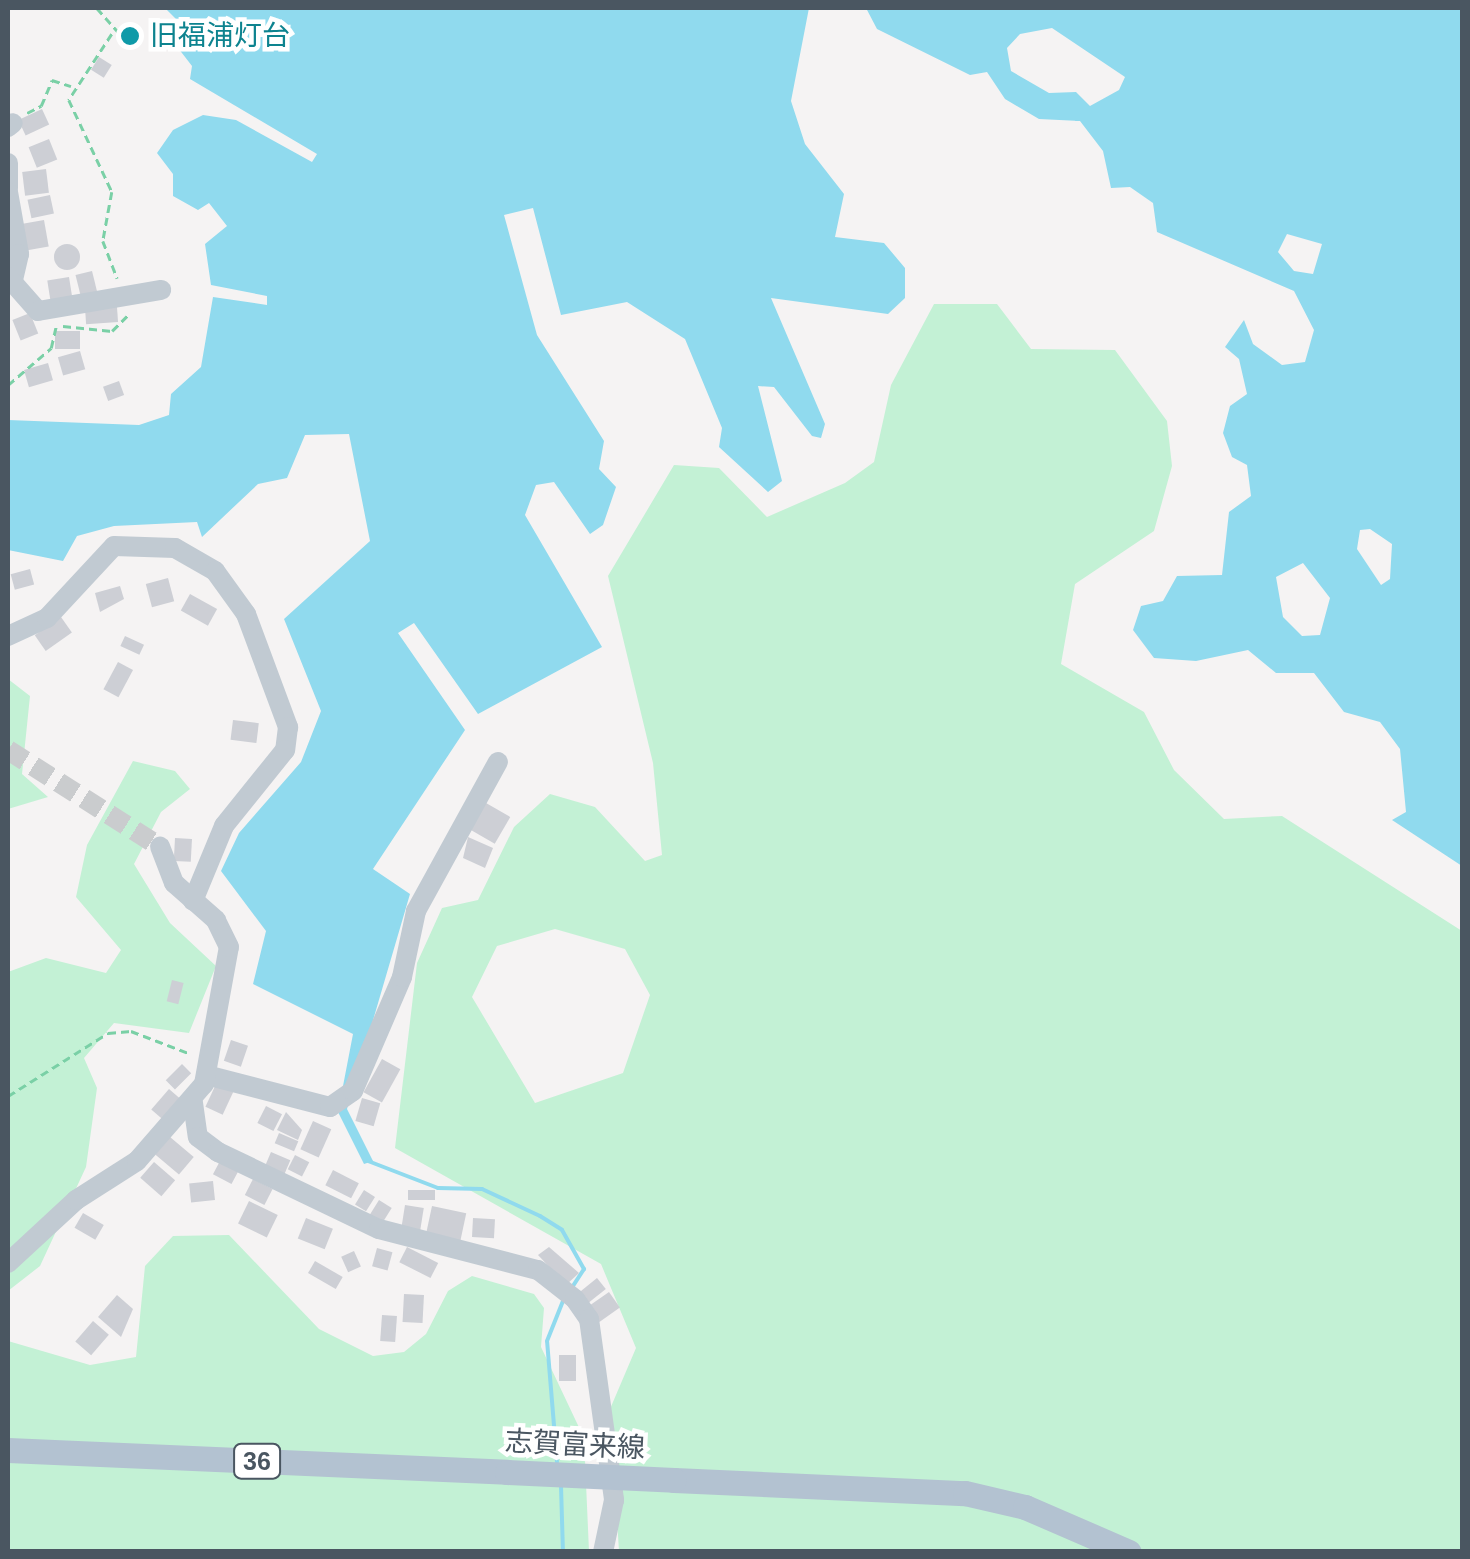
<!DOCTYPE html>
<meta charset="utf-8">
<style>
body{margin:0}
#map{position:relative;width:1470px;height:1559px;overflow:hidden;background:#f5f3f3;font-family:Arial,"Noto Sans JP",sans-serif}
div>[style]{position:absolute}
.green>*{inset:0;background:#c3f1d5}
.water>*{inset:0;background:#90daee}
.stream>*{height:4px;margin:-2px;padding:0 2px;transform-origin:2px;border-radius:2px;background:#90daee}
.building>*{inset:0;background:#cdcfd5;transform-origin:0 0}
.round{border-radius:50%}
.minor-tunnel>*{height:20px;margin-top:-10px;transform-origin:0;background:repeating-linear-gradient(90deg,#caccce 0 20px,transparent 0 30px)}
.path>*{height:2.5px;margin-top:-1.25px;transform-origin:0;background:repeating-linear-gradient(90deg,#7ad0a6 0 8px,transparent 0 13px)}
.minor>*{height:20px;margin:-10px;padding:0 10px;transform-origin:10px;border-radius:10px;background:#c1cad2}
.major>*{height:25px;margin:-12.5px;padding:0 12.5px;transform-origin:12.5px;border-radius:12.5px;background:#b3c2d1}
.major-bridge>*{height:25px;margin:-12.5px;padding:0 12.5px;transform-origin:12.5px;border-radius:12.5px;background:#b3c2d1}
.dots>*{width:28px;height:28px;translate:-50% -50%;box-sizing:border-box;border:5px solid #fff;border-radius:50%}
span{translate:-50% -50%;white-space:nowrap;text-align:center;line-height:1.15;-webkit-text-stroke:9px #fff;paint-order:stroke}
.shield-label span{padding:2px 8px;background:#fff;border:2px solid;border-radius:8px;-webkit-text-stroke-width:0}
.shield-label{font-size:25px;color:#4a5661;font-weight:700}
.culture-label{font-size:28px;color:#0d838f}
.left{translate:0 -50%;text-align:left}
.street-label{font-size:28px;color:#4a5661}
.frame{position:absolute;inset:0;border:10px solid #4a5661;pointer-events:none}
</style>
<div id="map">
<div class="green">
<i style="clip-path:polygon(evenodd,934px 304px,997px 304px,1031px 349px,1115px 350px,1167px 421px,1172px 466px,1154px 531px,1075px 584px,1061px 664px,1144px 712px,1174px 770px,1224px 819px,1282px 816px,1462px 931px,1462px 1551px,619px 1551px,610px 1409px,636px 1348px,601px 1264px,395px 1148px,417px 963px,442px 908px,478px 900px,514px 827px,550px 794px,595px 807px,645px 861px,662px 855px,653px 763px,608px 576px,674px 465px,719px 468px,767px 517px,845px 483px,874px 462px,891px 385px,934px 304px,555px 929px,625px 949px,650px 995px,623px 1073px,535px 1103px,472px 997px,497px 946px,555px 929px)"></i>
<i style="clip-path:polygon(8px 679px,30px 696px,22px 774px,48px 797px,8px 809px)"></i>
<i style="clip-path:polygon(133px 761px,175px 771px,190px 789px,161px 812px,134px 864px,170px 923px,216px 966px,189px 1033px,114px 1023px,84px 1058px,97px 1088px,86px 1167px,40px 1266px,8px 1291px,8px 972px,46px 958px,106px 973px,121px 950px,76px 897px,87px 845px)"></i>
<i style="clip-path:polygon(229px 1235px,319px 1329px,373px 1356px,404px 1352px,426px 1334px,448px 1291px,472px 1276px,534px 1294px,544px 1308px,541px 1347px,584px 1438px,589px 1551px,8px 1551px,8px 1341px,90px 1365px,136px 1357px,145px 1266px,173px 1236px)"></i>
</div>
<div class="water">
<i style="clip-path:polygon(165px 8px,809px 8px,791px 101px,805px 144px,844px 194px,835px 237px,884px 243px,905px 268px,905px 298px,888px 314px,771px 298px,825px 424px,821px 438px,812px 436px,774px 387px,758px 386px,782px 481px,768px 492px,719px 447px,722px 428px,685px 339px,627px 302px,561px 315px,533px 208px,504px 215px,537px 335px,604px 441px,599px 469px,616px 487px,603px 525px,590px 534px,554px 482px,536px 485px,525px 515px,602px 647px,478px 714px,414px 623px,398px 633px,465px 730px,373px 869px,410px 894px,347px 1109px,373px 1161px,364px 1164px,338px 1112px,353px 1034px,253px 984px,266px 931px,221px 871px,239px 833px,301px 762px,321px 711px,284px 619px,370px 541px,349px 434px,305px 435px,287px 478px,258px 484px,202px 537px,197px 522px,114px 526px,77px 536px,63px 561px,8px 550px,8px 420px,139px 425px,169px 415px,171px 394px,201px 367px,213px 297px,267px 305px,267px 296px,211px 285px,205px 244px,227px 226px,209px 203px,198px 210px,173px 196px,173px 174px,157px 153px,173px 130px,203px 115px,236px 120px,312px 162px,317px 154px,190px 79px,192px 66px,175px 44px,180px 23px)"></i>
<i style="clip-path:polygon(evenodd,866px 8px,1462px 8px,1462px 866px,1392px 820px,1406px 812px,1400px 749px,1380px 722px,1344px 712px,1314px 673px,1276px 673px,1248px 650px,1196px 661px,1154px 658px,1133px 630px,1141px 606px,1163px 601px,1177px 576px,1222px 575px,1229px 512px,1251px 496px,1247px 465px,1232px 457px,1223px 433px,1230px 406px,1247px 394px,1239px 359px,1225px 347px,1244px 320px,1253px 344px,1282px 365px,1305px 362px,1314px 330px,1294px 291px,1157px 232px,1153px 203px,1130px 187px,1111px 188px,1103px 151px,1080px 121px,1039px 119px,1005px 99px,987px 72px,970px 75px,877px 29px,866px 8px,1052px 28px,1125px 77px,1119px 90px,1090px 106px,1076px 92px,1049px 93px,1011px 71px,1007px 48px,1020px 34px,1052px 28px,866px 8px,1287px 234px,1322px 244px,1313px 274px,1294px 271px,1278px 252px,1287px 234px,866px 8px,1370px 529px,1392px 544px,1390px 579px,1381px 585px,1357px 549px,1360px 530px,1370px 529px,866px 8px,1303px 563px,1330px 598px,1320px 635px,1302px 636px,1283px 617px,1276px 577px,1303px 563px)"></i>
</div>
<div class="stream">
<i style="left:368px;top:1161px;width:75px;rotate:21.1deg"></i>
<i style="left:438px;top:1188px;width:44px;rotate:1.3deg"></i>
<i style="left:482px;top:1189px;width:64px;rotate:25deg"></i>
<i style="left:540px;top:1216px;width:26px;rotate:32deg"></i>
<i style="left:562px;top:1230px;width:45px;rotate:60.6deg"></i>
<i style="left:584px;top:1269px;width:24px;rotate:123deg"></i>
<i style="left:557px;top:1462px;width:121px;rotate:-94.7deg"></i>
<i style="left:547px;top:1341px;width:43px;rotate:-68.2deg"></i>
<i style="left:561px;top:1486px;width:66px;rotate:88.3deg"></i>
</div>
<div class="building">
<i style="left:99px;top:57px;width:15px;height:15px;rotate:32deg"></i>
<i style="left:42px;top:109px;width:17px;height:26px;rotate:65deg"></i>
<i style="left:49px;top:139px;width:22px;height:22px;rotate:68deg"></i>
<i style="left:46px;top:169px;width:24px;height:24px;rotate:83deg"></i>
<i style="left:50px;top:195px;width:19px;height:23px;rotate:78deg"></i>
<i style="left:44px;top:220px;width:27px;height:23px;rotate:80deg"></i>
<i class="round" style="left:54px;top:244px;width:26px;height:26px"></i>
<i style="left:92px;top:271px;width:21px;height:17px;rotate:76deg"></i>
<i style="left:69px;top:277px;width:20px;height:22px;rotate:81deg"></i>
<i style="left:117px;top:307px;width:15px;height:32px;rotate:86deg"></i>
<i style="left:30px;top:313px;width:22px;height:19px;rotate:68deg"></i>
<i style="left:55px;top:331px;width:25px;height:18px"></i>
<i style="left:80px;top:351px;width:19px;height:23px;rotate:74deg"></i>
<i style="left:48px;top:363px;width:18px;height:25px;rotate:74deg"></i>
<i style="left:119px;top:381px;width:15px;height:17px;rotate:70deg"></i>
<i style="left:30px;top:569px;width:16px;height:20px;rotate:75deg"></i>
<i style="left:168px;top:578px;width:24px;height:23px;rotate:75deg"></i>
<i style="clip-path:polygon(120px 586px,124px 599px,100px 612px,95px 593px)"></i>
<i style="left:190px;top:594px;width:31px;height:19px;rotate:29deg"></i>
<i style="left:61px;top:617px;width:19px;height:32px;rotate:55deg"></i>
<i style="left:125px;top:636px;width:21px;height:11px;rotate:25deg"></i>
<i style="left:118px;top:662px;width:17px;height:31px;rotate:28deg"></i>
<i style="left:233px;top:720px;width:26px;height:20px;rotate:7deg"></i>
<i style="left:486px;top:803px;width:28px;height:31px;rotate:30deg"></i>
<i style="clip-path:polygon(468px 837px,493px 848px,485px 868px,463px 858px)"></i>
<i style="left:175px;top:838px;width:17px;height:23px;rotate:3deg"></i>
<i style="left:172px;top:980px;width:12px;height:22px;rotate:14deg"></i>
<i style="left:231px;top:1040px;width:18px;height:22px;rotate:19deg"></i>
<i style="left:382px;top:1059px;width:21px;height:38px;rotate:29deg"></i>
<i style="left:182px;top:1064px;width:13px;height:23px;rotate:45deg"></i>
<i style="left:216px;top:1084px;width:19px;height:25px;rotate:25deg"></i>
<i style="left:169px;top:1089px;width:18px;height:27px;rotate:41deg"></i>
<i style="left:362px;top:1098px;width:19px;height:24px;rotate:16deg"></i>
<i style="left:266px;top:1106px;width:18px;height:19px;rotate:27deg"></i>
<i style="clip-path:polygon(286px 1112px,302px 1130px,298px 1140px,277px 1130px)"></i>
<i style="left:313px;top:1121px;width:20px;height:31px;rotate:24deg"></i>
<i style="left:279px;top:1133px;width:21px;height:11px;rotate:23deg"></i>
<i style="left:170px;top:1137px;width:31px;height:23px;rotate:40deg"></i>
<i style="left:271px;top:1152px;width:21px;height:20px;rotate:23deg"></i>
<i style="left:295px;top:1155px;width:16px;height:16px;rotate:27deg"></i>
<i style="left:220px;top:1161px;width:21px;height:15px;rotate:28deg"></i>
<i style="left:154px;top:1162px;width:28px;height:21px;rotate:41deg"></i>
<i style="left:333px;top:1170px;width:29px;height:17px;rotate:27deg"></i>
<i style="left:253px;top:1179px;width:22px;height:18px;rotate:27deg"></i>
<i style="left:213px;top:1181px;width:19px;height:24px;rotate:84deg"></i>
<i style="left:364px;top:1190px;width:13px;height:17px;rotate:32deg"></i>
<i style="left:408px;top:1190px;width:27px;height:10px"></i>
<i style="left:379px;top:1200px;width:15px;height:22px;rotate:32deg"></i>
<i style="left:249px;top:1201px;width:32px;height:25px;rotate:26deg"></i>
<i style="left:405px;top:1205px;width:19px;height:29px;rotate:9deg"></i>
<i style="left:432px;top:1206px;width:35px;height:32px;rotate:12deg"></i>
<i style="left:83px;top:1213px;width:24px;height:17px;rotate:30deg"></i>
<i style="left:306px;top:1218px;width:29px;height:22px;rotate:22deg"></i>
<i style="left:473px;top:1218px;width:22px;height:19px;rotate:3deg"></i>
<i style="left:407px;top:1247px;width:35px;height:17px;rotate:27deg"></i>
<i style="clip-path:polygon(549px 1247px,579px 1273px,566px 1285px,538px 1255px)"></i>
<i style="left:377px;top:1248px;width:16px;height:19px;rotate:15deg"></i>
<i style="left:354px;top:1251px;width:17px;height:14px;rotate:66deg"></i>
<i style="left:315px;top:1261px;width:32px;height:14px;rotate:30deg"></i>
<i style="left:597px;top:1278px;width:14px;height:23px;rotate:51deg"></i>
<i style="left:609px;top:1292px;width:19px;height:25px;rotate:55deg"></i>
<i style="left:404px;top:1294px;width:20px;height:28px;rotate:3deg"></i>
<i style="clip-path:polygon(117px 1295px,133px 1309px,121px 1337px,98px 1317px)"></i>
<i style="left:382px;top:1315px;width:15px;height:26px;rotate:4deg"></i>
<i style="left:93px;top:1321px;width:21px;height:27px;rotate:41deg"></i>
<i style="left:559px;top:1355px;width:17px;height:26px"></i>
</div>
<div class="minor-tunnel">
<i style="left:8px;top:750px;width:180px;rotate:32.5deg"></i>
</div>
<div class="path">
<i style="left:97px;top:8px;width:47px;rotate:48.5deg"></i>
<i style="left:112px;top:34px;width:79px;rotate:123.1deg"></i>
<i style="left:69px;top:100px;width:102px;rotate:64.9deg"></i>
<i style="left:112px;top:192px;width:50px;rotate:100.4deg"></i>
<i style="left:103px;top:241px;width:40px;rotate:69deg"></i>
<i style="left:27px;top:113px;width:16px;rotate:-27deg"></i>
<i style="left:41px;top:106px;width:28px;rotate:-67deg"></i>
<i style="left:52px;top:80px;width:20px;rotate:18deg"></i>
<i style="left:63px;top:326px;width:49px;rotate:5.8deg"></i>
<i style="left:112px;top:331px;width:23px;rotate:-45deg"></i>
<i style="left:8px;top:385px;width:57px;rotate:-40.7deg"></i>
<i style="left:51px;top:348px;width:23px;rotate:-77deg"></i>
<i style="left:8px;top:1096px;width:118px;rotate:-32.2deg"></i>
<i style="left:108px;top:1033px;width:23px;rotate:-5deg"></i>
<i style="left:131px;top:1031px;width:64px;rotate:21deg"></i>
</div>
<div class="minor">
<i style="left:8px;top:127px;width:6px;rotate:-39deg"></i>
<i style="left:8px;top:163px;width:25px;rotate:90deg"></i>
<i style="left:8px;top:192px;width:63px;rotate:79.9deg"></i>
<i style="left:19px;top:254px;width:26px;rotate:103deg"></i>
<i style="left:8px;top:277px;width:45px;rotate:48.6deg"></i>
<i style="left:38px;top:311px;width:125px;rotate:-9.7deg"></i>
<i style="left:8px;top:636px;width:43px;rotate:-24.8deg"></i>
<i style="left:47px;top:618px;width:98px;rotate:-47.1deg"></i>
<i style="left:114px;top:546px;width:61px;rotate:1.9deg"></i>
<i style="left:175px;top:548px;width:46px;rotate:29.9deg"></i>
<i style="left:215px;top:571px;width:53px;rotate:54.2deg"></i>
<i style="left:246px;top:614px;width:121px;rotate:69.6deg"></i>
<i style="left:288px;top:727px;width:23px;rotate:97deg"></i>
<i style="left:285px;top:750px;width:97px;rotate:128.8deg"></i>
<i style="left:224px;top:826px;width:81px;rotate:112.5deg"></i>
<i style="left:206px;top:1075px;width:128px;rotate:14.5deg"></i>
<i style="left:330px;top:1107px;width:28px;rotate:-35deg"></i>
<i style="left:353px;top:1091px;width:124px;rotate:-66.7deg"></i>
<i style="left:402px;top:977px;width:67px;rotate:-78deg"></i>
<i style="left:416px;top:911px;width:170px;rotate:-61.2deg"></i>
<i style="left:193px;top:1103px;width:34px;rotate:82deg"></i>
<i style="left:198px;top:1137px;width:25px;rotate:37deg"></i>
<i style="left:218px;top:1152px;width:178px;rotate:25.6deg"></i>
<i style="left:379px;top:1229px;width:164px;rotate:14.5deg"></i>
<i style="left:538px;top:1270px;width:47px;rotate:38.1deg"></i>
<i style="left:575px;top:1299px;width:24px;rotate:55deg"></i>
<i style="left:589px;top:1319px;width:183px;rotate:82.1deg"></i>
<i style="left:614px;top:1500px;width:53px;rotate:101.9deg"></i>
<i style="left:8px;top:1263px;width:93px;rotate:-42.8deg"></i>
<i style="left:76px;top:1200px;width:72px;rotate:-32.6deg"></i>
<i style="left:137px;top:1161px;width:102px;rotate:-49deg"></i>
<i style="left:204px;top:1084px;width:139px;rotate:-79.7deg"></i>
<i style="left:229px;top:947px;width:30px;rotate:-116deg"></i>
<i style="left:216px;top:920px;width:56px;rotate:-138.6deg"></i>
<i style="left:174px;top:883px;width:39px;rotate:-111deg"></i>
</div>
<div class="major">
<i style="left:8px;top:1450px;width:499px;rotate:2.5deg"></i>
<i style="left:674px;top:1480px;width:291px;rotate:2.6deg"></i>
<i style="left:965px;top:1493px;width:62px;rotate:13.1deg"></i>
<i style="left:1025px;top:1507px;width:113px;rotate:23.4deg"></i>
</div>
<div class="major-bridge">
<i style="left:507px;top:1472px;width:167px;rotate:2.7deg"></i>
</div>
<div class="dots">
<i style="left:130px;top:36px;background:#0f9aa8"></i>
</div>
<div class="shield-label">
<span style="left:257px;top:1461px">36</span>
</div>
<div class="culture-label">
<span class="left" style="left:150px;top:36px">旧福浦灯台</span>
</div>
<div class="street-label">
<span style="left:575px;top:1445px;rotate:3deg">志賀富来線</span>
</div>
<div class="frame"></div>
</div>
